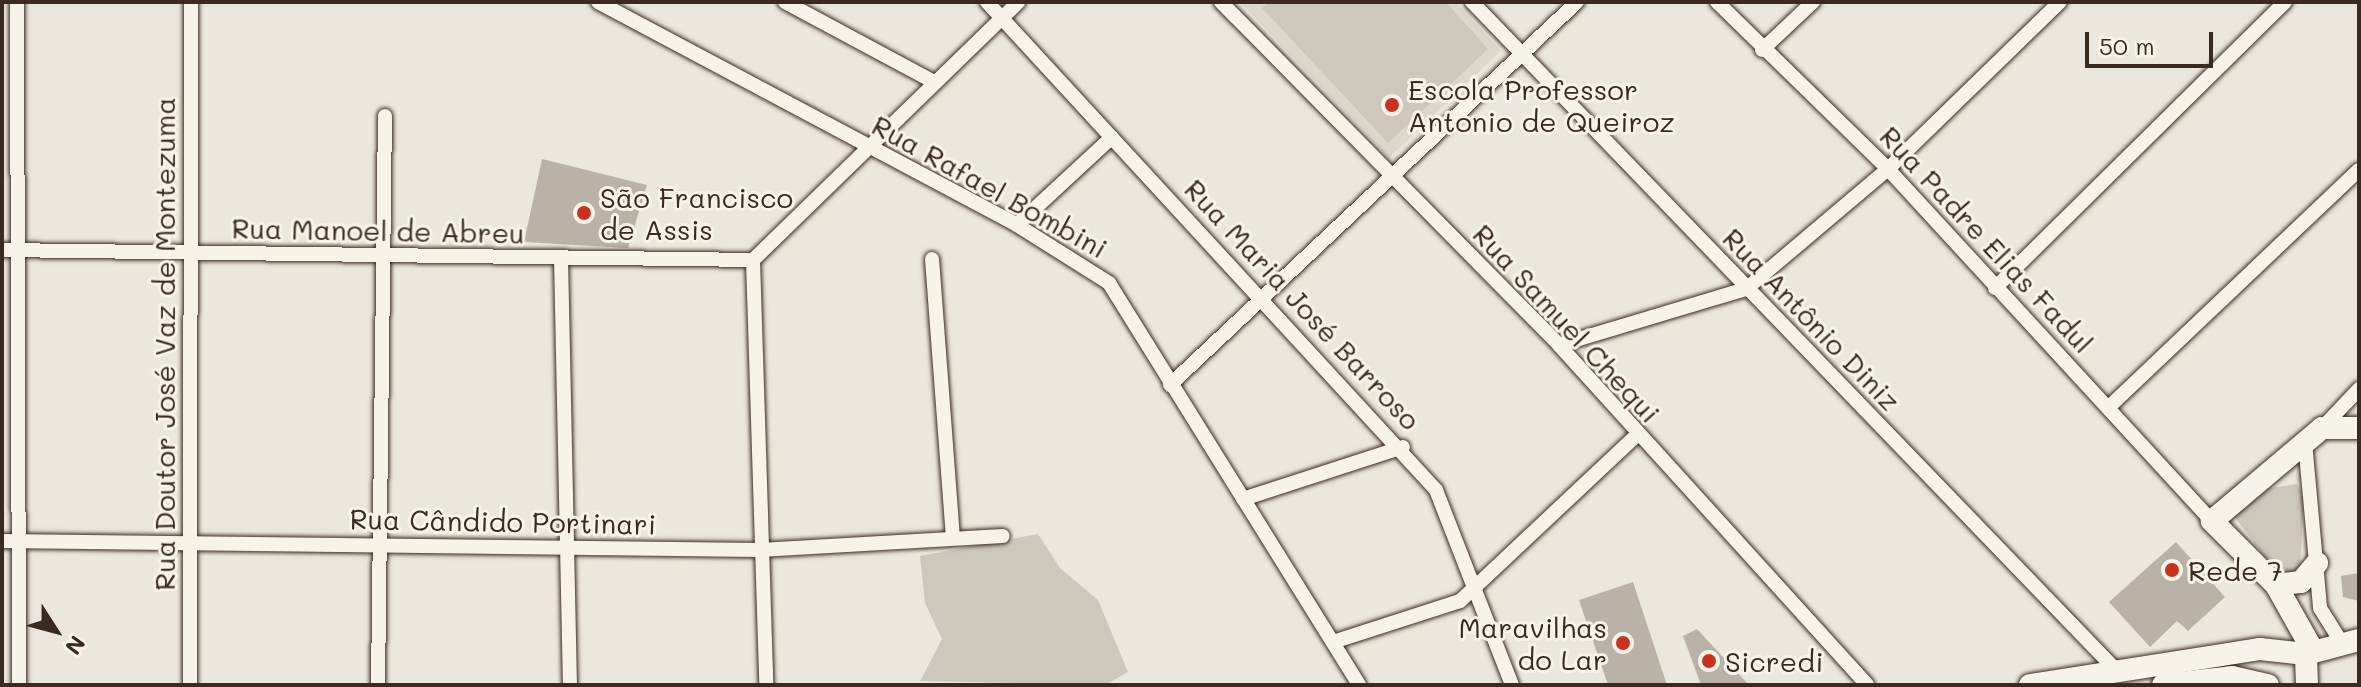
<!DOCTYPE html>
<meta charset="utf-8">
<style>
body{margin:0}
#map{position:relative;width:2361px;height:687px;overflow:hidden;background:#ece7dc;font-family:Mali,sans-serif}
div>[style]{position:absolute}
.built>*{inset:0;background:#ddd7cc}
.green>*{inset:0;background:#cec8bc}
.building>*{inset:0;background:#bab2a7}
.roads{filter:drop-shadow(0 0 2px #3b2a1e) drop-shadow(0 0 2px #3b2a1e)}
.street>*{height:14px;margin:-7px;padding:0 7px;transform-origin:7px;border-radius:7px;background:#f7f3e8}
.secondary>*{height:22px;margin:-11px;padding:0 11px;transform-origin:11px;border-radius:11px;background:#f7f3e8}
.dots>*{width:22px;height:22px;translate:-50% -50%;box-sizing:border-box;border:4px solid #f7f3e8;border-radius:50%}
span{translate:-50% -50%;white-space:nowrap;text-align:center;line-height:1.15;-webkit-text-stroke:6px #f7f3e8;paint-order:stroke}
.poi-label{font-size:28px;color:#3b2a1e}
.left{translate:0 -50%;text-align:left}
.right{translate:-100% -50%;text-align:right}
.street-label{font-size:28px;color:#3b2a1e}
.frame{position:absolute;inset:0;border:4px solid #3b2a1e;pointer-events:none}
.north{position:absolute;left:16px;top:591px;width:80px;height:80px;-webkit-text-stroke:6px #f7f3e8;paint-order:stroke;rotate:126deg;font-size:22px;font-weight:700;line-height:32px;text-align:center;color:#3b2a1e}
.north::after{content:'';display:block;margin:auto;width:28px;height:36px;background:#3b2a1e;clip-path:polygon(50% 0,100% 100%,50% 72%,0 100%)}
.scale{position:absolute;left:2085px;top:32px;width:128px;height:36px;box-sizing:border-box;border:4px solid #3b2a1e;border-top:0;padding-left:10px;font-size:24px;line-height:28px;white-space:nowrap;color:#3b2a1e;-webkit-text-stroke:6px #f7f3e8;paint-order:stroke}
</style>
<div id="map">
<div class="built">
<i style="clip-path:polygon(1240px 2px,1456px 2px,1501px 51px,1389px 158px)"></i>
</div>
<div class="green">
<i style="clip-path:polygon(1269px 2px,1446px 2px,1488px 49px,1388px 143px,1262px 8px)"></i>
<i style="clip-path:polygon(2297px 484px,2304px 496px,2300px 567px,2288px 575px,2277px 573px,2234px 516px,2265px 489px)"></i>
<i style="clip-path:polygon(1038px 534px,1060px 568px,1098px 600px,1128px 672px,1105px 685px,920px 681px,942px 639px,925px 603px,920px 556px)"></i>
</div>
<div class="building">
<i style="clip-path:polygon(542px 159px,647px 185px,628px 248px,524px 242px)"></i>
<i style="clip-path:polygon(2176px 542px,2225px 597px,2188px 631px,2177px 621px,2150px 647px,2109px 602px)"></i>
<i style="clip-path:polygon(2359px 573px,2359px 601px,2343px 597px,2341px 576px)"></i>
<i style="clip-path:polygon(1633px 582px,1667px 685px,1608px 685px,1579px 600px)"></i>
<i style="clip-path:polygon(1697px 629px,1749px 685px,1701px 685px,1683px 636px)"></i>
</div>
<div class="roads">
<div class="street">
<i style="left:17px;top:2px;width:683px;rotate:89.83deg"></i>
<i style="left:598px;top:2px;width:475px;rotate:28deg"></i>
<i style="left:1017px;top:225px;width:109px;rotate:32.2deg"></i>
<i style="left:1109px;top:283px;width:473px;rotate:58.1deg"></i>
<i style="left:785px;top:2px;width:169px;rotate:28.2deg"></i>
<i style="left:987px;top:2px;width:663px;rotate:47.38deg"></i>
<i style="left:1436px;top:490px;width:209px;rotate:68.7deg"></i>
<i style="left:1221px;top:2px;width:482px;rotate:45.4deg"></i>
<i style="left:1559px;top:345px;width:459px;rotate:47.8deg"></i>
<i style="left:1472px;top:2px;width:928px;rotate:46.05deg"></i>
<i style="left:1717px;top:2px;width:239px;rotate:44.3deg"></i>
<i style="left:1888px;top:169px;width:478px;rotate:47.4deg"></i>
<i style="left:1762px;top:50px;width:70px;rotate:-43.3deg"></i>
<i style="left:1017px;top:225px;width:129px;rotate:-42.8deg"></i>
<i style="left:2px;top:250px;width:751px;rotate:0.76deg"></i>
<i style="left:561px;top:258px;width:427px;rotate:88.8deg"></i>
<i style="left:932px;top:259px;width:279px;rotate:85.7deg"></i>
<i style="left:753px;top:260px;width:425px;rotate:88.2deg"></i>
<i style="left:753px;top:260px;width:370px;rotate:-44.2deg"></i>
<i style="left:1995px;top:288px;width:407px;rotate:-44.6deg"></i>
<i style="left:1559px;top:345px;width:195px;rotate:-16.7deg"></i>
<i style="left:1746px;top:289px;width:186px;rotate:-40.2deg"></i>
<i style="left:1888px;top:169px;width:240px;rotate:-44.2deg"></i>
<i style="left:1170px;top:385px;width:559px;rotate:-43.26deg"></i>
<i style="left:2110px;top:406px;width:343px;rotate:-43.5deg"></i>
<i style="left:2322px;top:428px;width:54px;rotate:-46.5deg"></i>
<i style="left:2305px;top:442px;width:167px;rotate:84.8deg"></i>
<i style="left:2320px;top:608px;width:40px;rotate:58deg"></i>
<i style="left:1243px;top:499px;width:168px;rotate:-18deg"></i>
<i style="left:2px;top:541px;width:758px;rotate:0.68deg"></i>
<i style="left:760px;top:550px;width:243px;rotate:-3.3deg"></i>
<i style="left:1333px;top:642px;width:133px;rotate:-17.9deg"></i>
<i style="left:1460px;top:601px;width:243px;rotate:-43.2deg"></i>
<i style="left:190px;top:685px;width:683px;rotate:-89.92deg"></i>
<i style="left:378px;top:685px;width:569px;rotate:-89.3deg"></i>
</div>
<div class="secondary">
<i style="left:2276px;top:585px;width:25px;rotate:-7deg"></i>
<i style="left:2301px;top:582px;width:25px;rotate:-50deg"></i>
<i style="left:2312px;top:649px;width:73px;rotate:-119.4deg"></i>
<i style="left:2276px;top:585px;width:91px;rotate:-135deg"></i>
<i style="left:2212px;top:521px;width:144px;rotate:-40.2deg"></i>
<i style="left:2322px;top:428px;width:37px"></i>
<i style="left:2030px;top:685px;width:233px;rotate:-8.9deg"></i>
<i style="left:2260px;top:649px;width:46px;rotate:6.2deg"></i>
<i style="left:2163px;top:685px;width:69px;rotate:-6.6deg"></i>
<i style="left:2232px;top:677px;width:37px;rotate:13deg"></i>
<i style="left:2307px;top:685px;width:31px;rotate:-92deg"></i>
<i style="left:2306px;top:654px;width:55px;rotate:-14.8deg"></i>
</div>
</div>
<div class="dots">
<i style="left:1392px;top:105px;background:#c8321e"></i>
<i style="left:584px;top:213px;background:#c8321e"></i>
<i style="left:2172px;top:570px;background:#c8321e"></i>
<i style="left:1623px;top:643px;background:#c8321e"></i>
<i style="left:1709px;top:661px;background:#c8321e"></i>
</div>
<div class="poi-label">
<span class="left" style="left:1408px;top:105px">Escola Professor<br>Antonio de Queiroz</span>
<span class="left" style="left:600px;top:213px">São Francisco<br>de Assis</span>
<span class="left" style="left:2188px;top:570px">Rede 7</span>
<span class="right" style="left:1607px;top:643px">Maravilhas<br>do Lar</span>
<span class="left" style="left:1725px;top:661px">Sicredi</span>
</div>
<div class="street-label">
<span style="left:990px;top:186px;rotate:29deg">Rua Rafael Bombini</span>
<span style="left:378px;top:230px;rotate:1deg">Rua Manoel de Abreu</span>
<span style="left:1987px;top:239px;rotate:47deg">Rua Padre Elias Fadul</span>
<span style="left:1303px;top:304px;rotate:47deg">Rua Maria José Barroso</span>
<span style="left:1812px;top:319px;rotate:46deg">Rua Antônio Diniz</span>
<span style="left:1567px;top:323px;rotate:47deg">Rua Samuel Chequi</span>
<span style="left:164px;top:344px;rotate:-90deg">Rua Doutor José Vaz de Montezuma</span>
<span style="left:503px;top:521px;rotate:1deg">Rua Cândido Portinari</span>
</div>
<div class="frame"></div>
<div class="north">N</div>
<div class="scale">50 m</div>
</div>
